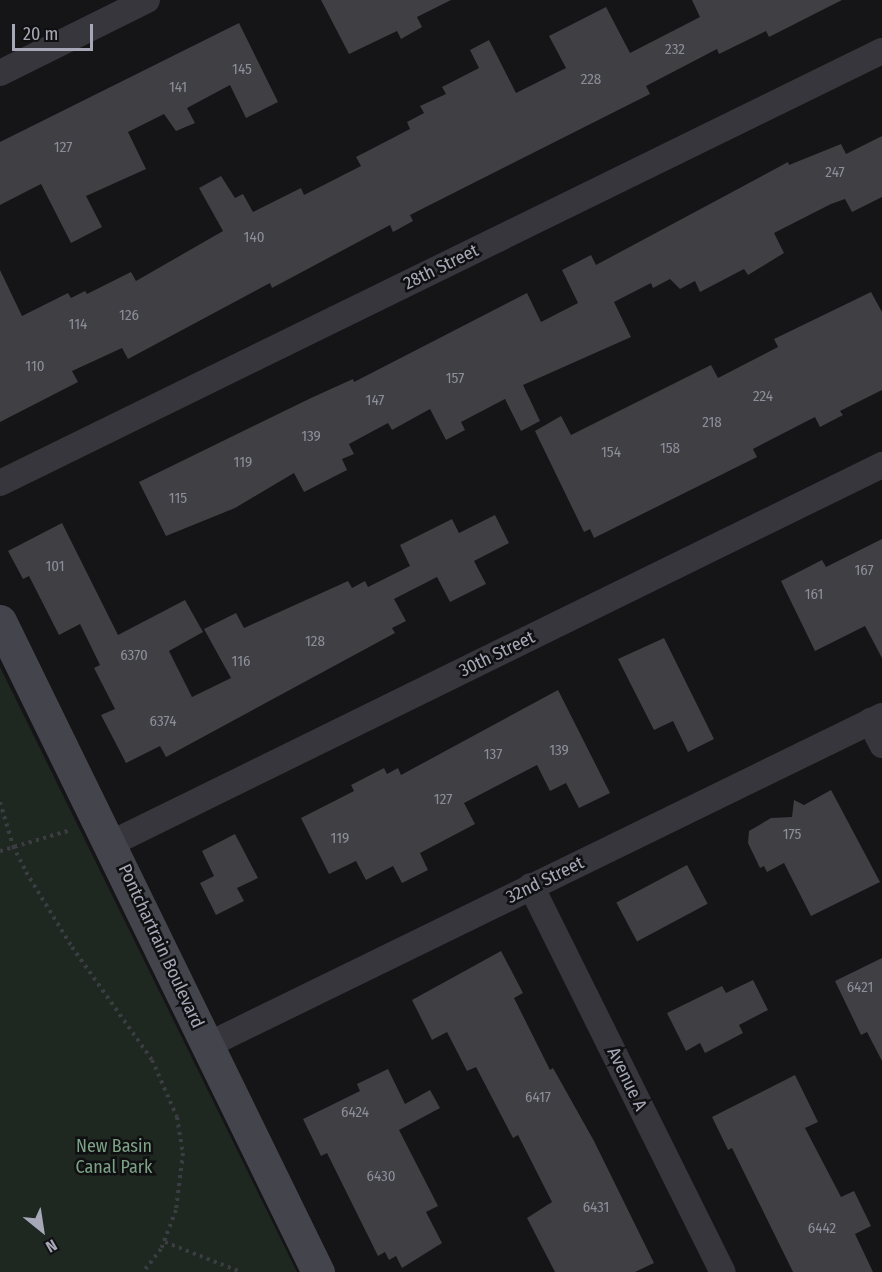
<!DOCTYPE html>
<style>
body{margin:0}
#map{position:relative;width:882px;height:1272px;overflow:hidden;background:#151517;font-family:"Fira Sans Condensed",sans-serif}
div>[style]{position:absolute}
.green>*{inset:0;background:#1f2721}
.building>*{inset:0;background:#3f3f44;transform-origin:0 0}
.path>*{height:4px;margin-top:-2px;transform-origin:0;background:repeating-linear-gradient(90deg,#3c3c43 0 3px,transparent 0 7.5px)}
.minor>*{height:26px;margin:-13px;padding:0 13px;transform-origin:13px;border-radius:13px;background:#36363c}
.secondary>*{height:33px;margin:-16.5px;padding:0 16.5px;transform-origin:16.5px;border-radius:16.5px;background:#44444c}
span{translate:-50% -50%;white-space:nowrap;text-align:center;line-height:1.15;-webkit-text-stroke:5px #101012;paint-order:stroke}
.number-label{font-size:15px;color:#8c8e9a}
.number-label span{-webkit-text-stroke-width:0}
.street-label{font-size:18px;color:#a6a8b7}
.park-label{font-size:18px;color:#7da386}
.north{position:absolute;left:12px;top:1200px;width:60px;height:60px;-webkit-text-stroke:4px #101012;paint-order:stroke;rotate:150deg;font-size:16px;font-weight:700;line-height:24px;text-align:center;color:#a6a8b7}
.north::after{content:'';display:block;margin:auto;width:21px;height:27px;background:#a6a8b7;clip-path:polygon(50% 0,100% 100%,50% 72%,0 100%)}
.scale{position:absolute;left:12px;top:24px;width:81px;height:27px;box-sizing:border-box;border:3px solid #a6a8b7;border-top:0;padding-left:8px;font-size:18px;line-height:21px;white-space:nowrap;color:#a6a8b7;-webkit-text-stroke:4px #101012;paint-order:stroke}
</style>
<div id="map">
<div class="green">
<i style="clip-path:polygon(0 667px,297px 1272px,0 1272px)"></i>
</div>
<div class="building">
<i style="clip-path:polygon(321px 0,451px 0,417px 17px,422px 27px,401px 39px,397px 31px,349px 54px)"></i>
<i style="clip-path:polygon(692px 0,842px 0,769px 37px,766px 31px,719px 54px,717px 49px,646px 86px,650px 94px,410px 215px,413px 221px,393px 232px,390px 225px,272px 288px,270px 283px,128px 359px,122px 348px,72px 371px,78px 382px,0 422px,0 270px,22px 316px,68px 293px,71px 298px,85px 291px,87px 294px,131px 272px,136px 281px,223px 231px,199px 188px,221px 176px,235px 198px,243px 194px,253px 212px,301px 188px,304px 195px,361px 166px,356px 157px,410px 129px,407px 122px,424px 113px,420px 106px,446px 94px,442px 87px,479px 68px,470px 50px,489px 40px,516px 93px,566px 68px,549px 36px,606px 7px,630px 53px,700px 17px)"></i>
<i style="clip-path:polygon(239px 23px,278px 102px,246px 118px,230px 85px,187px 108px,195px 123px,176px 131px,164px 114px,128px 132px,146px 169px,86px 196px,102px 227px,71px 243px,41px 184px,0 205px,0 142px)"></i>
<i style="clip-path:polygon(882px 136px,882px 197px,852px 212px,845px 199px,831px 204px,774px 233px,784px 253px,748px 275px,744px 269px,700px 292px,695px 281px,680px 289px,670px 279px,653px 288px,651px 283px,614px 302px,631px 337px,523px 385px,540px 421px,521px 431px,505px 399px,461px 422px,465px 430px,446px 440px,430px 409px,392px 430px,388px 423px,349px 444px,354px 454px,342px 459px,347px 470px,304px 492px,294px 473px,235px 508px,166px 536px,139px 482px,311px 398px,353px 379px,354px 382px,527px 293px,541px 322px,578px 303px,562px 270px,591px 255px,596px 265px,788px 162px,789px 165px,841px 144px,846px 154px)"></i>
<i style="clip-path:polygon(871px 292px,882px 312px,882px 390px,840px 411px,843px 415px,820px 427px,815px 417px,753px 449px,757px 457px,594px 538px,590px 529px,584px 532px,535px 431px,561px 416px,571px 435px,711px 365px,718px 378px,778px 347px,774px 339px)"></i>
<i style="clip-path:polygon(495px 515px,509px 543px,474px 561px,486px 584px,450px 602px,437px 577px,394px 599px,406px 621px,392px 628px,395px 633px,166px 757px,160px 746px,126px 763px,101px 715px,115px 709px,94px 668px,100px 665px,80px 624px,59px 635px,29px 576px,23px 579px,8px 551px,62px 523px,118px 635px,185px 600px,203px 632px,169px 651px,192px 697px,231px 678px,204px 629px,236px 613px,244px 628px,348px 581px,352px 588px,365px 581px,368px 587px,410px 566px,400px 545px,452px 519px,459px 533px)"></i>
<i style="clip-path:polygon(882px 539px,882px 658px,865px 626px,815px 651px,781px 581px,822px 560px,826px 567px)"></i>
<i style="clip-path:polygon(664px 638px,714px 739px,688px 752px,673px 721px,654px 730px,618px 659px)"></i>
<i style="clip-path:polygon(558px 690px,610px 793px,579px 808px,566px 783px,550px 791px,537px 765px,464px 803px,475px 824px,420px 853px,428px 870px,402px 883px,393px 866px,366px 880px,356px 861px,329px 874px,301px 818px,354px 791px,351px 785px,384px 768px,387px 774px,398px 768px,401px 775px)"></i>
<i style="clip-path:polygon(831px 790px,880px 882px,811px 916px,784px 863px,767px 872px,764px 866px,760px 868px,748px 843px,749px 831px,771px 818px,792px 817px,794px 800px,804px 805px)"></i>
<i style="clip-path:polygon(235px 834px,258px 878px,237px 888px,244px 901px,216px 915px,200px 883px,214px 876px,202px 851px)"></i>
<i style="left:687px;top:865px;width:44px;height:80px;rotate:62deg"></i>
<i style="clip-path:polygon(501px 951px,523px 993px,514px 998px,550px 1070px,553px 1068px,594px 1141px,654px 1263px,635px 1272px,555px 1272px,527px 1218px,552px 1202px,518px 1135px,513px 1138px,476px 1067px,467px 1071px,447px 1032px,432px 1040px,412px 1000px)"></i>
<i style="clip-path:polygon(882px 958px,882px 1061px,867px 1032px,861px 1035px,835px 981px)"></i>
<i style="clip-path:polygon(753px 980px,768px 1010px,739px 1025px,743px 1033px,705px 1053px,700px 1043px,686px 1051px,667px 1013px,722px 986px,726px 993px)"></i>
<i style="clip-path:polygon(388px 1069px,405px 1104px,430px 1090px,440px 1108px,399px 1130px,438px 1206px,426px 1212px,442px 1243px,402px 1268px,396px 1256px,389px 1260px,385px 1252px,378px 1256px,327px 1153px,321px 1156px,303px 1119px,360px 1091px,357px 1084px)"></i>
<i style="clip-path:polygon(795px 1075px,818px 1122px,805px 1128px,841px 1197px,854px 1191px,871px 1226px,855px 1234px,873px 1272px,793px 1272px,732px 1148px,728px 1150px,712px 1117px)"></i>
</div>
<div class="path">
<i style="left:0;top:802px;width:46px;rotate:73.5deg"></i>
<i style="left:13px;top:846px;width:29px;rotate:63deg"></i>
<i style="left:26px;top:872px;width:88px;rotate:58.5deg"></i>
<i style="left:72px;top:947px;width:138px;rotate:54.7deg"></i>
<i style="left:152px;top:1060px;width:62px;rotate:66.3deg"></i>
<i style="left:177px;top:1117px;width:36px;rotate:81deg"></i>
<i style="left:183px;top:1153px;width:57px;rotate:97deg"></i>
<i style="left:176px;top:1210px;width:42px;rotate:111deg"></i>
<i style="left:161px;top:1249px;width:29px;rotate:128deg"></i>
<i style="left:0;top:851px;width:74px;rotate:-16.5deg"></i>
<i style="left:165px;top:1242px;width:82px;rotate:21.5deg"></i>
</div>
<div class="minor">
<i style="left:0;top:73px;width:164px;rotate:-26.4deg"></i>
<i style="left:0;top:483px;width:982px;rotate:-26.1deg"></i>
<i style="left:870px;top:721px;width:27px;rotate:63deg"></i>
<i style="left:112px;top:843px;width:858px;rotate:-26.15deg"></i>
<i style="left:531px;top:886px;width:431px;rotate:63.6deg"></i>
<i style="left:208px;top:1045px;width:750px;rotate:-26.02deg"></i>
</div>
<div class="secondary">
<i style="left:0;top:621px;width:725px;rotate:63.97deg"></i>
</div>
<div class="number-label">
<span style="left:675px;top:50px">232</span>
<span style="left:242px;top:70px">145</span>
<span style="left:591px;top:80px">228</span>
<span style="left:178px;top:88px">141</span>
<span style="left:63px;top:148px">127</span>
<span style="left:835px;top:173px">247</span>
<span style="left:254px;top:238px">140</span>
<span style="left:129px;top:316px">126</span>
<span style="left:78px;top:325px">114</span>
<span style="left:35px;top:367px">110</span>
<span style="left:455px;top:379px">157</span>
<span style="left:763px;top:397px">224</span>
<span style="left:375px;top:401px">147</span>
<span style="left:712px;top:423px">218</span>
<span style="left:311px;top:437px">139</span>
<span style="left:670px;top:449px">158</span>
<span style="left:611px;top:453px">154</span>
<span style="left:243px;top:463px">119</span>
<span style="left:178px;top:499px">115</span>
<span style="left:55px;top:567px">101</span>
<span style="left:864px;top:571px">167</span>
<span style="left:814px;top:595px">161</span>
<span style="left:315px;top:642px">128</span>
<span style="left:134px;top:656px">6370</span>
<span style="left:241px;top:662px">116</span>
<span style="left:163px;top:722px">6374</span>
<span style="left:559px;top:751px">139</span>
<span style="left:493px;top:755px">137</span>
<span style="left:443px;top:800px">127</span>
<span style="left:792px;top:835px">175</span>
<span style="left:340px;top:839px">119</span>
<span style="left:860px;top:988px">6421</span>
<span style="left:538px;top:1098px">6417</span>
<span style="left:355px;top:1113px">6424</span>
<span style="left:381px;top:1177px">6430</span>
<span style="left:596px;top:1208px">6431</span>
<span style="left:822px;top:1229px">6442</span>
</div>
<div class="street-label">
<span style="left:441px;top:267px;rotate:-26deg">28th Street</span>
<span style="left:497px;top:654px;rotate:-26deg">30th Street</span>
<span style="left:545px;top:880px;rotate:-26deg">32nd Street</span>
<span style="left:161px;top:946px;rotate:65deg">Pontchartrain Boulevard</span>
<span style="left:627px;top:1079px;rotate:64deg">Avenue A</span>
</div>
<div class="park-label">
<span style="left:114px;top:1157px">New Basin<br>Canal Park</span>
</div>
<div class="north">N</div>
<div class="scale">20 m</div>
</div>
